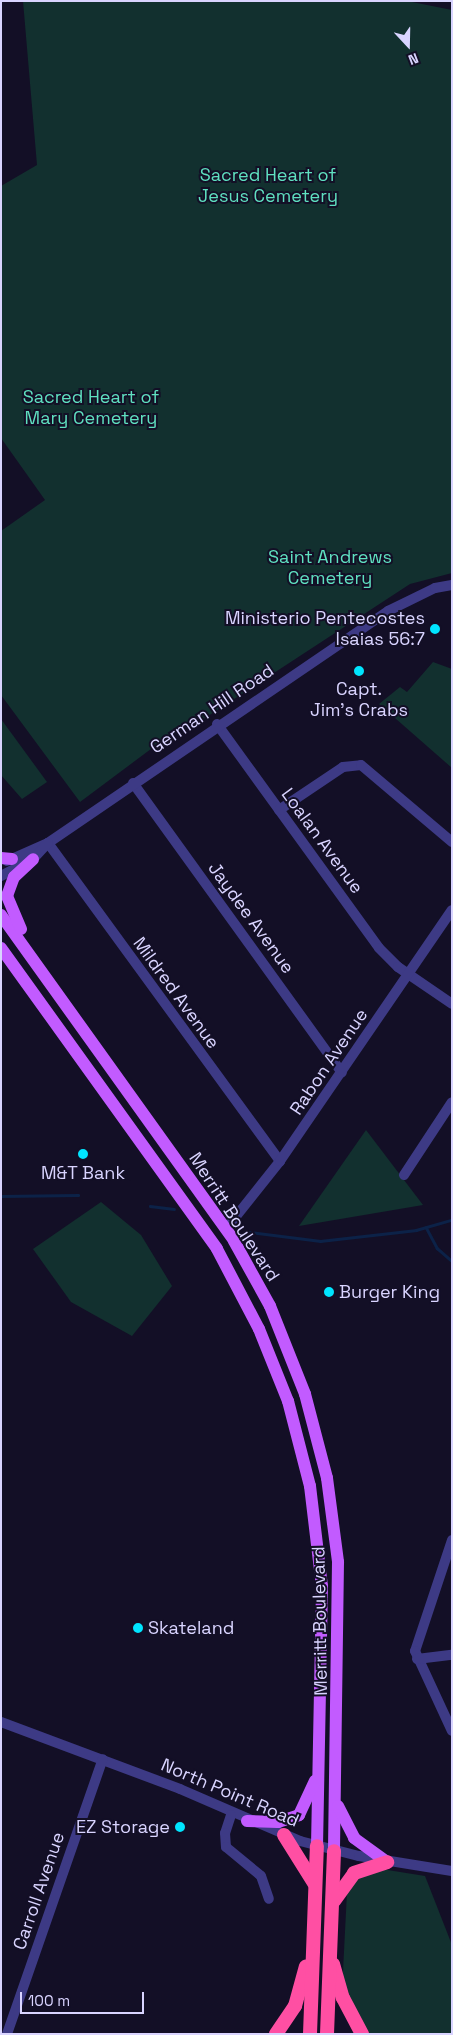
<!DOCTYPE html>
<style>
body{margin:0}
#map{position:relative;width:453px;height:2035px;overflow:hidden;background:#130f26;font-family:"Space Grotesk",sans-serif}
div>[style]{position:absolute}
.green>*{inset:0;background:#12302f}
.stream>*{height:2.5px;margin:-1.25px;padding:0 1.25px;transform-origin:1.25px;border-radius:1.25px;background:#0c2248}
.minor>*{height:10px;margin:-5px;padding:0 5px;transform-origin:5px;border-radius:5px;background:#3d3a85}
.major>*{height:12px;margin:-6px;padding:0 6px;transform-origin:6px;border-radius:6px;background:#c25bff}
.highway>*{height:14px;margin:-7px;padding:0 7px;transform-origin:7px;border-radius:7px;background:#ff4fa3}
.dots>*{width:14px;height:14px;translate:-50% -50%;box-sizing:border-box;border:2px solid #130f26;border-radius:50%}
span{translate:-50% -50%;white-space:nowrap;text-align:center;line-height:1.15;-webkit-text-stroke:4px #130f26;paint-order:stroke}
.park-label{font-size:18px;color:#5fe0c0}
.poi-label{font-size:18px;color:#d9d4ff}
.right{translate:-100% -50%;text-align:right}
.left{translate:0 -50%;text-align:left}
.street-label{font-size:18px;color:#d9d4ff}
.frame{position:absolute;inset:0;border:2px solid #d9d4ff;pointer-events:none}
.north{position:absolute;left:383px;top:20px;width:50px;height:50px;-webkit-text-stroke:4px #130f26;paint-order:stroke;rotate:159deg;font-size:14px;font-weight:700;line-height:20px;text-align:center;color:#d9d4ff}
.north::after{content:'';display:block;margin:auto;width:18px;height:22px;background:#d9d4ff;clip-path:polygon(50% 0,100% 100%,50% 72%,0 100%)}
.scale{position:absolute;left:20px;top:1992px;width:124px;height:22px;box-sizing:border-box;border:2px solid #d9d4ff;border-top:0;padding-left:6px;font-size:15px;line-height:18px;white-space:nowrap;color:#d9d4ff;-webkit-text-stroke:4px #130f26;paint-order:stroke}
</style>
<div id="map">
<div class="green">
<i style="clip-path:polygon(23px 1px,407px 1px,452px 10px,452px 573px,410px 584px,205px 718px,163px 740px,80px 802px,1px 695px,1px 531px,45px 500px,1px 438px,1px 186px,37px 165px)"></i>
<i style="clip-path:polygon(433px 662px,452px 669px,452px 768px,379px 704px,400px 687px,407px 692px)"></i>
<i style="clip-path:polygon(1px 719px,47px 782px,22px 799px,1px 775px)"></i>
<i style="clip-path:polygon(366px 1130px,423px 1205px,299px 1226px)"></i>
<i style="clip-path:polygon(101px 1202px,141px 1235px,172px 1286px,132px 1336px,71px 1302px,33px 1249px)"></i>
<i style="clip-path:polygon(375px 1868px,425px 1876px,452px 1945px,452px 2034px,367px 2034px,342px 1991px,347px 1892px,351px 1880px)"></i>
</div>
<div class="stream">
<i style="left:1px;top:1196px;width:77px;rotate:-0.7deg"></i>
<i style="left:150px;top:1206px;width:24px;rotate:7deg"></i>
<i style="left:426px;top:1227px;width:24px;rotate:62deg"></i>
<i style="left:437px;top:1248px;width:20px;rotate:41deg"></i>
<i style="left:249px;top:1232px;width:72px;rotate:7.2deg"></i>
<i style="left:320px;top:1241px;width:97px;rotate:-6.5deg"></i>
<i style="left:416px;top:1230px;width:37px;rotate:-16deg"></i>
</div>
<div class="minor">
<i style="left:217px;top:724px;width:276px;rotate:54.1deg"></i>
<i style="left:379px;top:948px;width:27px;rotate:45deg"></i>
<i style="left:398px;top:967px;width:65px;rotate:34.4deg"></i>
<i style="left:133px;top:783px;width:357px;rotate:54.2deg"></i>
<i style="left:279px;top:810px;width:77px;rotate:-33.9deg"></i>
<i style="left:343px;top:767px;width:18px;rotate:-6deg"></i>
<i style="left:361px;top:765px;width:119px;rotate:40.2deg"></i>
<i style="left:48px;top:843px;width:394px;rotate:53.9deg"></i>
<i style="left:7px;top:861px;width:45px;rotate:-23.7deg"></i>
<i style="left:48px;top:843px;width:412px;rotate:-34.3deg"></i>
<i style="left:388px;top:611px;width:52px;rotate:-26.1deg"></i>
<i style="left:435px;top:588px;width:17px;rotate:-10deg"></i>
<i style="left:1px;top:876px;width:36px;rotate:-28deg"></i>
<i style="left:33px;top:859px;width:22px;rotate:-47deg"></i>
<i style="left:404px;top:1175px;width:87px;rotate:-56.7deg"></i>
<i style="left:226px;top:1229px;width:87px;rotate:-51.5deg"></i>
<i style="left:280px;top:1161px;width:304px;rotate:-55.6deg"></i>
<i style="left:452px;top:1540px;width:117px;rotate:108.4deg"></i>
<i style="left:415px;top:1651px;width:88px;rotate:65.2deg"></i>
<i style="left:417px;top:1659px;width:35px;rotate:-7deg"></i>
<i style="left:1px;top:1722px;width:191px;rotate:20.5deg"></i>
<i style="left:180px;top:1789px;width:131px;rotate:23.4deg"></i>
<i style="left:300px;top:1841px;width:61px;rotate:14.3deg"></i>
<i style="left:359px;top:1856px;width:94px;rotate:9.2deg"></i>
<i style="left:231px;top:1815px;width:19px;rotate:108deg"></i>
<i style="left:225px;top:1833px;width:14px;rotate:86deg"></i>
<i style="left:226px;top:1847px;width:45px;rotate:39.6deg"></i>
<i style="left:261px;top:1876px;width:24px;rotate:71deg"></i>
<i style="left:7px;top:2034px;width:291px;rotate:-70.8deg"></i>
</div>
<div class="major">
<i style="left:1px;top:858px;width:11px;rotate:5deg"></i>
<i style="left:1px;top:915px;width:401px;rotate:54.4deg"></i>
<i style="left:234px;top:1241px;width:74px;rotate:61deg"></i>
<i style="left:270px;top:1306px;width:95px;rotate:68.3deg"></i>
<i style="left:305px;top:1394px;width:87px;rotate:75.3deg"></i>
<i style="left:327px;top:1478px;width:85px;rotate:82.5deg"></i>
<i style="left:338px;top:1562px;width:289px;rotate:90.8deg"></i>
<i style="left:21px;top:929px;width:36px;rotate:-113deg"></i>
<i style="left:7px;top:896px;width:20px;rotate:-70deg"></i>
<i style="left:14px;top:877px;width:26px;rotate:-43deg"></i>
<i style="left:1px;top:948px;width:370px;rotate:54.3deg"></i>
<i style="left:217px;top:1249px;width:90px;rotate:62.3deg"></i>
<i style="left:259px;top:1329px;width:78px;rotate:68.1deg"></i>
<i style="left:288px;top:1401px;width:88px;rotate:75.5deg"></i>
<i style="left:310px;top:1486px;width:101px;rotate:83.2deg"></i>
<i style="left:322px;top:1586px;width:260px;rotate:91.1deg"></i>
<i style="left:338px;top:1806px;width:36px;rotate:63deg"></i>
<i style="left:354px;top:1838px;width:41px;rotate:36deg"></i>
<i style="left:247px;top:1821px;width:31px;rotate:2deg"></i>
<i style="left:278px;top:1822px;width:22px;rotate:-18deg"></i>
<i style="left:299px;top:1815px;width:38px;rotate:-65deg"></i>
</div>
<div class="highway">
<i style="left:284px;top:1835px;width:57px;rotate:58deg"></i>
<i style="left:334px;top:1901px;width:34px;rotate:-54deg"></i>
<i style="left:354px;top:1873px;width:35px;rotate:-18deg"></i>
<i style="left:333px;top:1964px;width:35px;rotate:74deg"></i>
<i style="left:343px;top:1998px;width:41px;rotate:62.2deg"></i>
<i style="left:276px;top:2034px;width:34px;rotate:-56deg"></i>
<i style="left:295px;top:2006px;width:41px;rotate:-74.6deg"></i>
<i style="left:310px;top:2034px;width:188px;rotate:-87.9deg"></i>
<i style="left:327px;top:2034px;width:183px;rotate:-87.8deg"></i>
</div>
<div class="dots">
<i style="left:435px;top:629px;background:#00e5ff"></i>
<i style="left:359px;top:671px;background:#00e5ff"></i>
<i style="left:83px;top:1154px;background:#00e5ff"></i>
<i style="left:329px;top:1292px;background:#00e5ff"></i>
<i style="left:138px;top:1628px;background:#00e5ff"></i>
<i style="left:180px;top:1827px;background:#00e5ff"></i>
</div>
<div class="park-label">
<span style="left:268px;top:186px">Sacred Heart of<br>Jesus Cemetery</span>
<span style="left:91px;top:408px">Sacred Heart of<br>Mary Cemetery</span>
<span style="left:330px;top:568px">Saint Andrews<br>Cemetery</span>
</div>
<div class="poi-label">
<span class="right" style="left:425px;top:629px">Ministerio Pentecostes<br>Isaias 56:7</span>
<span style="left:359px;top:700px">Capt.<br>Jim's Crabs</span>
<span style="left:83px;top:1173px">M&amp;T Bank</span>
<span class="left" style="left:339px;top:1292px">Burger King</span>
<span class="left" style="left:148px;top:1628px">Skateland</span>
<span class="right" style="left:170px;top:1827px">EZ Storage</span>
</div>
<div class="street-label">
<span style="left:212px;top:709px;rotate:-34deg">German Hill Road</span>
<span style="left:322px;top:841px;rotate:54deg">Loalan Avenue</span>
<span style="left:251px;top:918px;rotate:54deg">Jaydee Avenue</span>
<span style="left:176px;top:993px;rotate:54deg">Mildred Avenue</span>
<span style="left:329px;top:1062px;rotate:-56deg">Rabon Avenue</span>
<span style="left:234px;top:1217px;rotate:57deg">Merritt Boulevard</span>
<span style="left:320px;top:1621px;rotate:-91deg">Merritt Boulevard</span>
<span style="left:230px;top:1793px;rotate:23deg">North Point Road</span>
<span style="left:39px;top:1891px;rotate:-71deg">Carroll Avenue</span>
</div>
<div class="frame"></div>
<div class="north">N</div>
<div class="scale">100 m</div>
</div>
